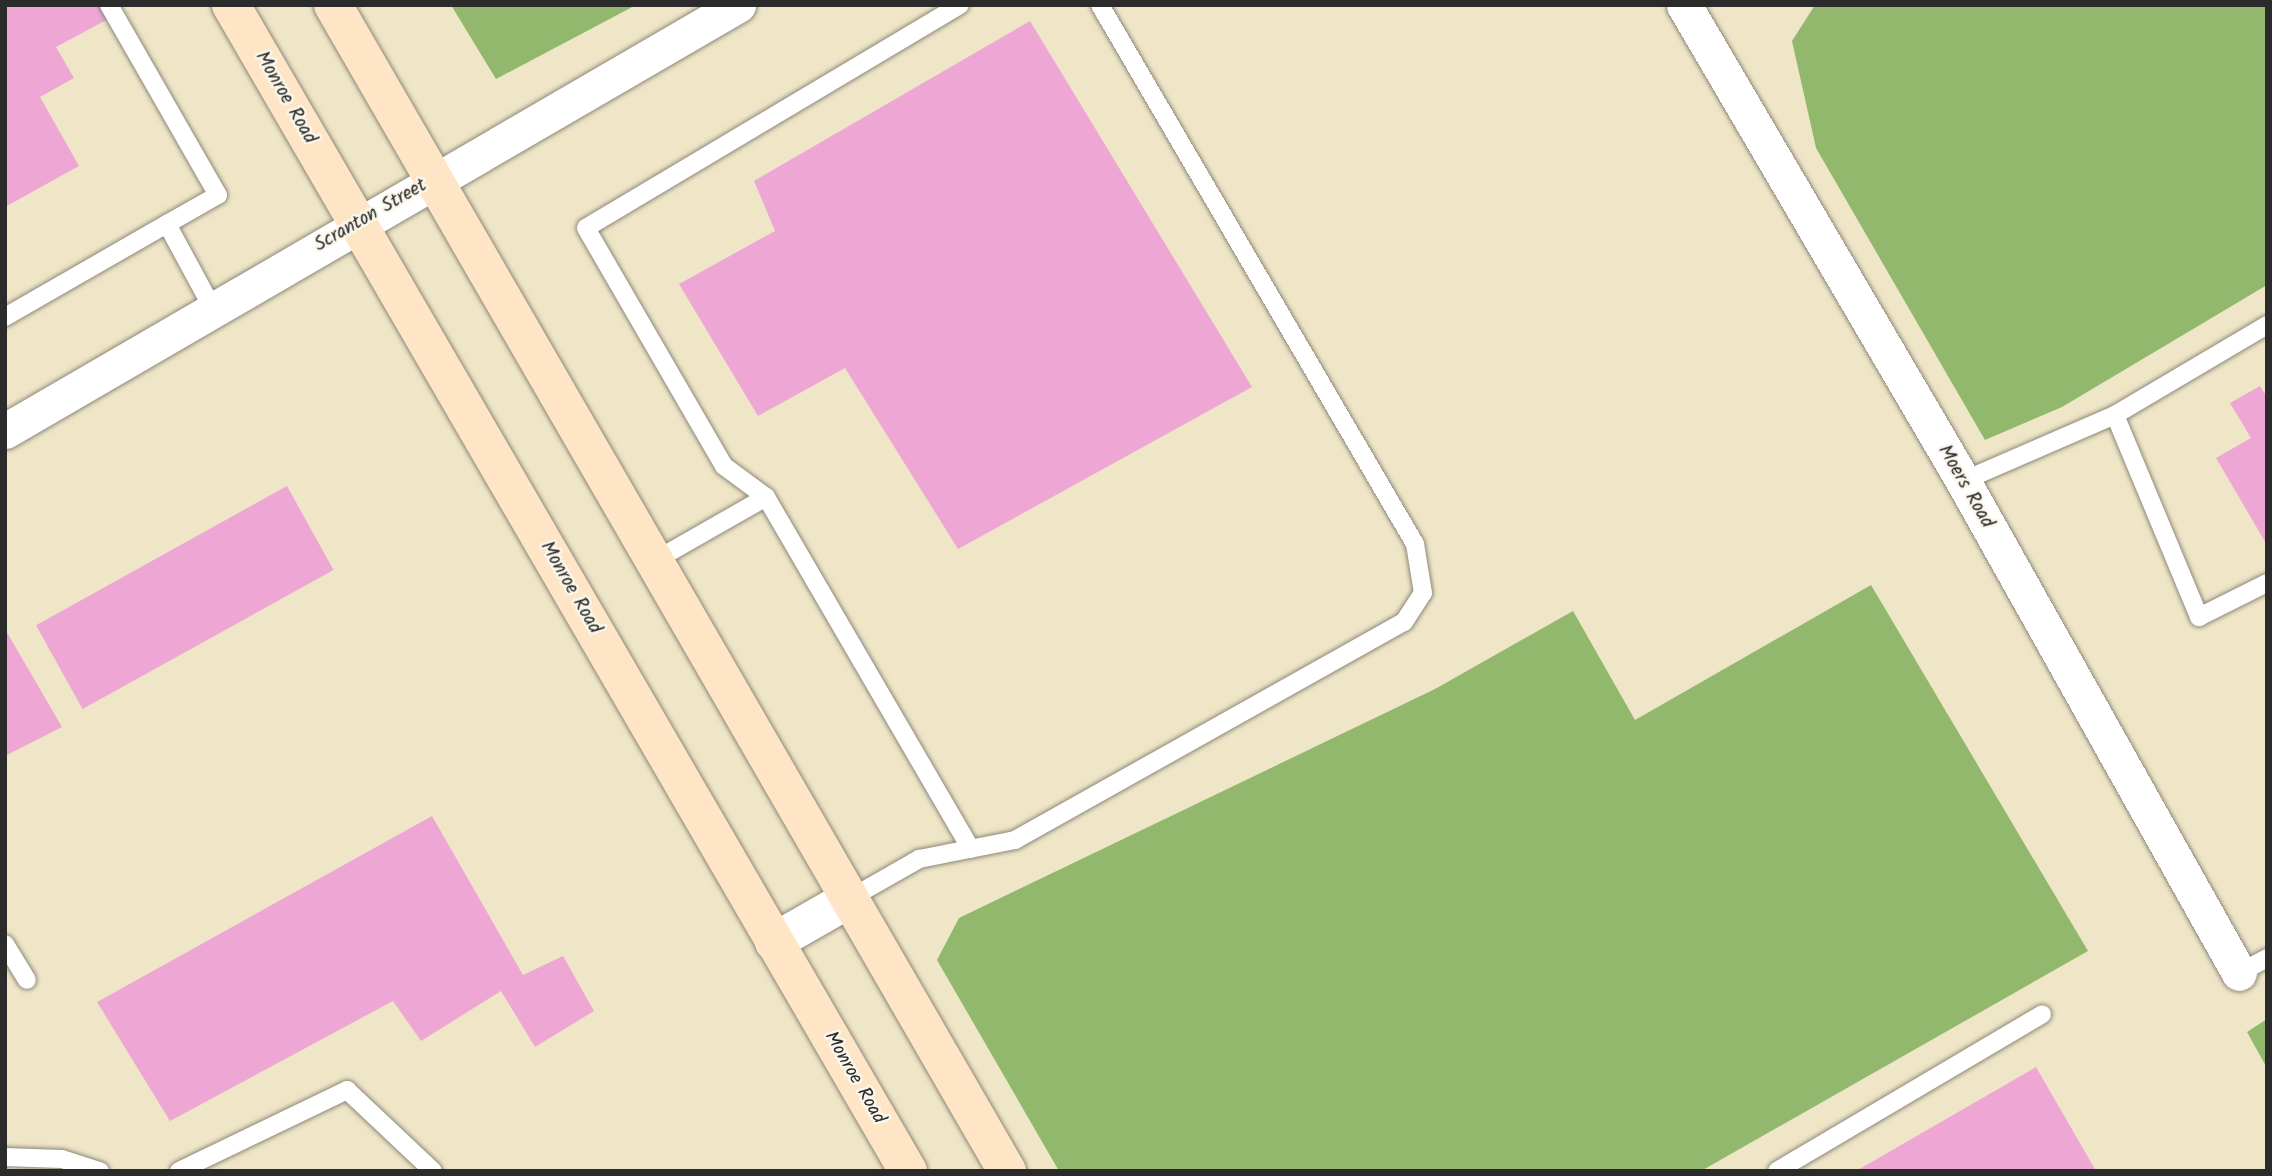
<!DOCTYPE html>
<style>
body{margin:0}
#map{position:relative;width:2272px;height:1176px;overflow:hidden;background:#efe5c7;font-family:Kalam,sans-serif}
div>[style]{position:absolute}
.forest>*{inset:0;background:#92b86d}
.building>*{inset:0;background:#eea7d5;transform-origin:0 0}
.roads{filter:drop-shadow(0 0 2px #8d8879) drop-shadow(0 0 2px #8d8879)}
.service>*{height:18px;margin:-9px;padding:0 9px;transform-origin:9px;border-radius:9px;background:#fff}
.minor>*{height:35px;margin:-17.5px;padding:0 17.5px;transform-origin:17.5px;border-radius:17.5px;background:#fff}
.tertiary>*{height:38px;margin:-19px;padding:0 19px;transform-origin:19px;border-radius:19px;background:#fff}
.secondary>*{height:38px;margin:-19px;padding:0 19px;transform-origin:19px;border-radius:19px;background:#fde5c5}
span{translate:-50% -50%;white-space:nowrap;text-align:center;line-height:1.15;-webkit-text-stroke:5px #fbf7ec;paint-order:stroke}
.street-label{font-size:19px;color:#2b2b2b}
.frame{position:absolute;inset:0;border:7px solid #2b2b2b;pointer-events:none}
</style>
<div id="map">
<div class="forest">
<i style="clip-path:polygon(451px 5px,636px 5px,496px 79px)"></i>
<i style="clip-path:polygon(1815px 5px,2267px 5px,2267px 285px,2062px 407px,1985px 440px,1816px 148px,1792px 41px)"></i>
<i style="clip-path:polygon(1871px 585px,2088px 951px,1701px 1171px,1059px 1171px,937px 960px,959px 918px,1435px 689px,1573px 611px,1635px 720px)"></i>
<i style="clip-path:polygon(2267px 1019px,2267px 1068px,2247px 1032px)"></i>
</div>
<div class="building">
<i style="clip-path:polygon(5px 5px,105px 5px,112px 17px,56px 47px,74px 78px,40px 97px,79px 166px,5px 207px)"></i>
<i style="clip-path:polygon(1030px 21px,1252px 387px,958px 549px,845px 368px,758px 416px,679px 284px,775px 231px,754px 181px)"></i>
<i style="clip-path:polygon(2260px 386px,2267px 397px,2267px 545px,2216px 458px,2251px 438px,2230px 403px)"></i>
<i style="left:287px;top:486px;width:96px;height:287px;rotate:61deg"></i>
<i style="clip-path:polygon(5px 629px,62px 727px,5px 756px)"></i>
<i style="clip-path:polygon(432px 816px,523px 975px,563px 956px,594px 1011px,535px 1047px,501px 991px,421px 1041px,393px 1001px,170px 1121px,97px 1002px)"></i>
<i style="clip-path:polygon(2036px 1067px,2096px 1171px,1856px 1171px)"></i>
</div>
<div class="roads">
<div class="service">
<i style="left:109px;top:5px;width:219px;rotate:60.2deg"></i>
<i style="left:218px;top:195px;width:59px;rotate:150.4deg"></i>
<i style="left:960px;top:5px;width:435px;rotate:149.2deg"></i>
<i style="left:586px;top:228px;width:275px;rotate:59.9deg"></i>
<i style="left:724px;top:466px;width:52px;rotate:36.4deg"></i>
<i style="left:766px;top:497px;width:407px;rotate:59.8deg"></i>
<i style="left:5px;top:317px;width:187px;rotate:-29.9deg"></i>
<i style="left:167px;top:224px;width:97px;rotate:61.6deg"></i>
<i style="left:2115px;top:415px;width:219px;rotate:67.4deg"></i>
<i style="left:2199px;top:617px;width:76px;rotate:-26.6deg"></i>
<i style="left:1963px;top:481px;width:166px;rotate:-23.5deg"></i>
<i style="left:2115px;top:415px;width:177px;rotate:-30.6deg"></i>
<i style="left:654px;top:561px;width:129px;rotate:-29.7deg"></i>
<i style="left:849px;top:899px;width:81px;rotate:-29.7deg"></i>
<i style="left:919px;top:859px;width:98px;rotate:-11.2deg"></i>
<i style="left:1015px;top:840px;width:446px;rotate:-29.3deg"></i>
<i style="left:1404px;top:622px;width:35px;rotate:-57deg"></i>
<i style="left:1423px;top:593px;width:50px;rotate:-99.3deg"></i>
<i style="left:1415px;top:544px;width:624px;rotate:-120.3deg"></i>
<i style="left:5px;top:944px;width:42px;rotate:58.6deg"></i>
<i style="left:2239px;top:973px;width:32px;rotate:-28deg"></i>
<i style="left:5px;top:1157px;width:57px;rotate:2deg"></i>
<i style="left:62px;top:1159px;width:40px;rotate:18deg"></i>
<i style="left:179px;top:1171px;width:187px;rotate:-25.7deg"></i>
<i style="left:347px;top:1090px;width:118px;rotate:43.3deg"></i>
<i style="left:1777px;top:1171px;width:308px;rotate:-30.6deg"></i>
</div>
<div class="minor">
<i style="left:1684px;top:5px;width:552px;rotate:59.62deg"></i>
<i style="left:1963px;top:481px;width:564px;rotate:60.71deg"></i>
<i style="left:5px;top:431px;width:848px;rotate:-30.16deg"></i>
</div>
<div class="tertiary">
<i style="left:774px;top:942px;width:86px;rotate:-29.8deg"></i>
</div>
<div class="secondary">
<i style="left:231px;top:5px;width:1348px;rotate:59.86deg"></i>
<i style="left:333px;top:5px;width:1347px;rotate:59.97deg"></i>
</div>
</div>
<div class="street-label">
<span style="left:285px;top:98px;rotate:60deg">Monroe Road</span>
<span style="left:371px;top:216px;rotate:-30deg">Scranton Street</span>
<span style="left:1965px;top:487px;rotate:60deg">Moers Road</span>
<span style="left:570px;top:588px;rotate:60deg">Monroe Road</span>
<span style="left:854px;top:1078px;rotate:60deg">Monroe Road</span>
</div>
<div class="frame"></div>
</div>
